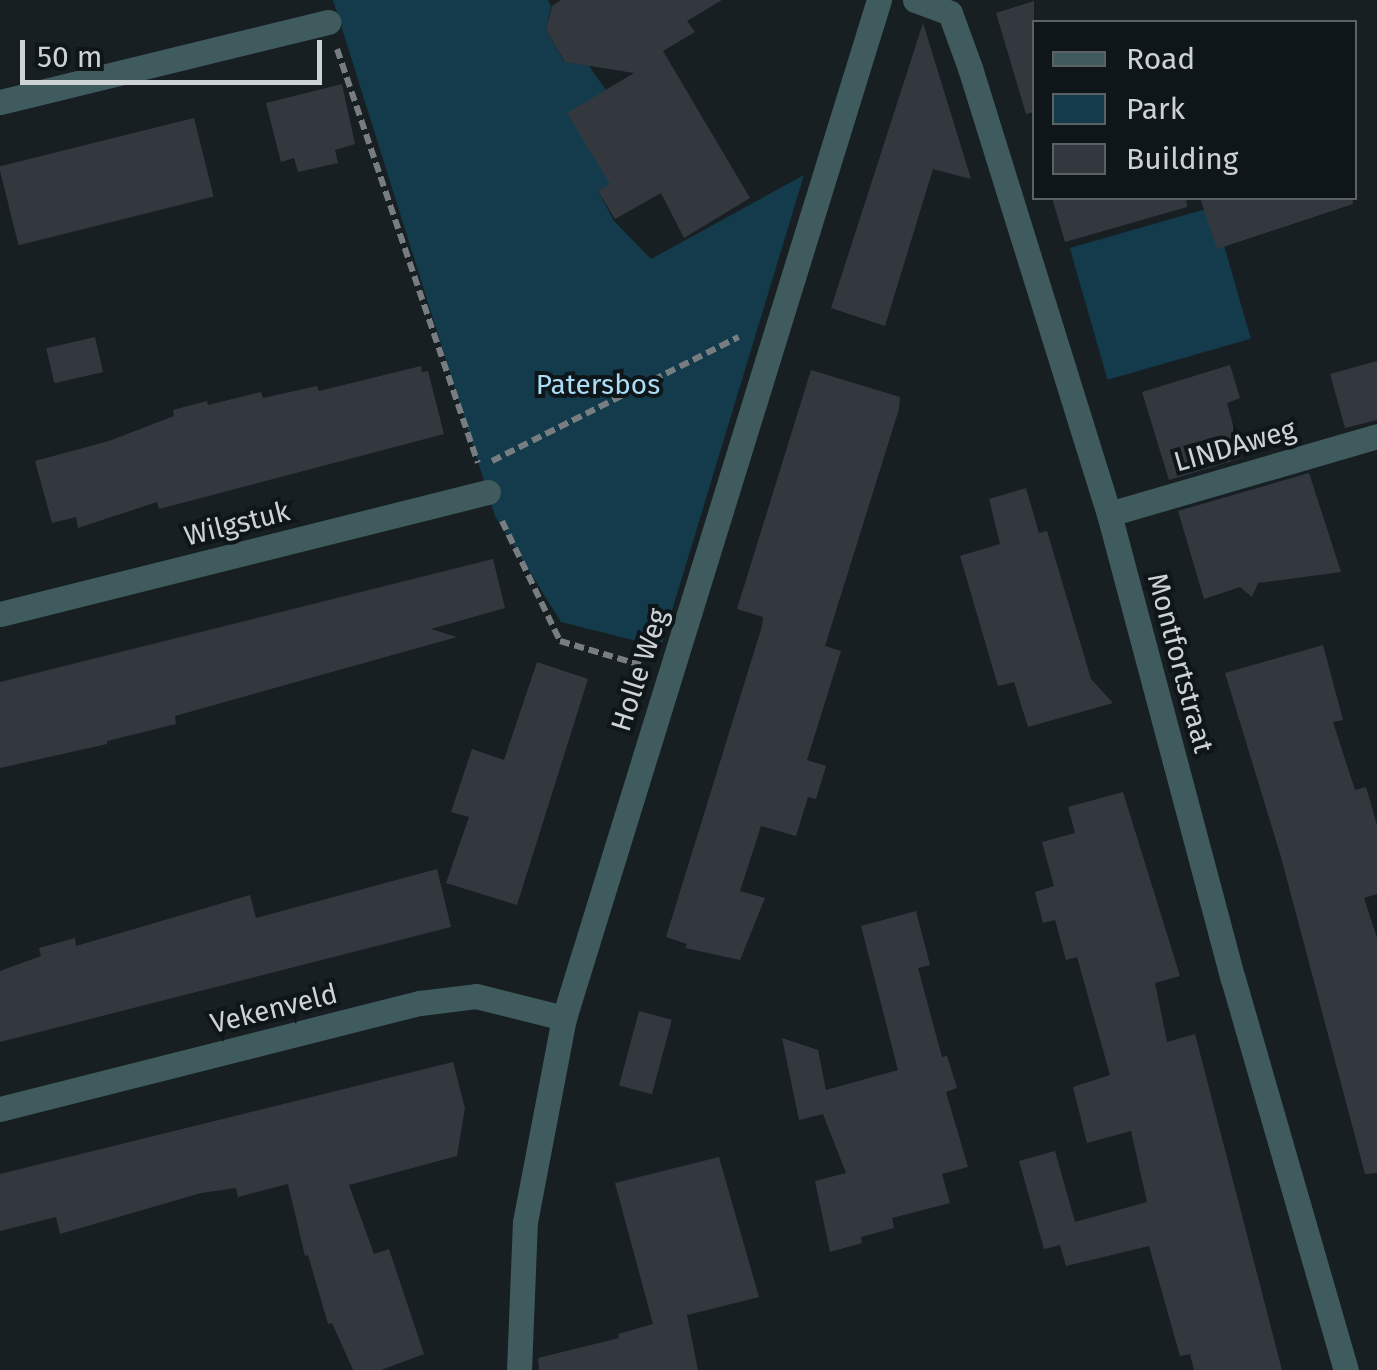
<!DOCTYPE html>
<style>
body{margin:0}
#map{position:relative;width:1377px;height:1370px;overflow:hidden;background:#171f23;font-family:"Fira Sans",sans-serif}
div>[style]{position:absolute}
.green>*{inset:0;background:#133b4c;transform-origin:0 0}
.building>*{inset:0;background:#33383f;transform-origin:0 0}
.path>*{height:6px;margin-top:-3px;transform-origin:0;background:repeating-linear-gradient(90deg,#777d81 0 10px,transparent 0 15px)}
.minor>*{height:25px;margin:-12.5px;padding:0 12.5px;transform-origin:12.5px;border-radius:12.5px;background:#3f5b5e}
span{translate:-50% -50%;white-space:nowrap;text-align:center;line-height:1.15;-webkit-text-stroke:8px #0f161a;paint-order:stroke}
.park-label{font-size:28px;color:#abdcf6}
.street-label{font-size:28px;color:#cdd2d5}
.legend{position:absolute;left:1032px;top:20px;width:325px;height:180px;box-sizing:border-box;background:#0f161a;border:2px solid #5b6165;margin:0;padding:12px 18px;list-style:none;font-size:30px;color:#cdd2d5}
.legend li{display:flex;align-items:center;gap:20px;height:50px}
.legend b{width:50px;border:2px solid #5b6165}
.scale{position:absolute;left:20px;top:40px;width:302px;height:45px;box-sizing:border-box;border:5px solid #cdd2d5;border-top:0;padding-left:12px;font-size:30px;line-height:35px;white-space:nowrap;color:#cdd2d5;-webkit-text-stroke:8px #0f161a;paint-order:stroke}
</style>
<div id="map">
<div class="green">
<i style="clip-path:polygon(333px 0,548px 0,551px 6px,546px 30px,564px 61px,589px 66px,606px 90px,641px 166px,598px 191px,614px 221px,651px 259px,804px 175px,661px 647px,561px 622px,495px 516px)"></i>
<i style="left:1213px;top:207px;width:137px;height:149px;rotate:74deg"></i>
</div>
<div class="building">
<i style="clip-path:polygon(561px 0,722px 0,687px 21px,695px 32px,663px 51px,750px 198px,684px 238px,661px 193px,615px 219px,598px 191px,610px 184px,567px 113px,634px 73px,565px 62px,546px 30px,552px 6px)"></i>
<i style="clip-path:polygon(1034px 1px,1034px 112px,1026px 114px,996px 13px)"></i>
<i style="clip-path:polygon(923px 23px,971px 179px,933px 169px,885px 326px,831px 308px)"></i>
<i style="clip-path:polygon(342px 84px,355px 144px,335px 150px,338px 163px,298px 172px,294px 158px,281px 162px,266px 103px)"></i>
<i style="left:194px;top:118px;width:81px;height:201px;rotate:76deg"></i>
<i style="clip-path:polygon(1052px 198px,1186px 198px,1187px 207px,1065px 242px)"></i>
<i style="clip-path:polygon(1200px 198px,1352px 198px,1353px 204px,1217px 249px)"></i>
<i style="left:95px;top:337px;width:36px;height:50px;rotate:77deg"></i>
<i style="clip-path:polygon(1377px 361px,1377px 420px,1345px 428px,1330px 374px)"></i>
<i style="clip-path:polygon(1230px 365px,1240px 398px,1227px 403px,1242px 458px,1169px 480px,1142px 392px)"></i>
<i style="clip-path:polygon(421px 366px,422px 372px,428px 371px,444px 434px,159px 509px,157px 502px,78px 528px,76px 517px,52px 523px,35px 461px,109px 441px,174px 416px,173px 410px,207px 401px,208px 405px,261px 392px,263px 398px,317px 386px,319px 391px)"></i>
<i style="clip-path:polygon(811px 370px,900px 397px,899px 409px,825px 646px,841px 651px,807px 760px,826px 766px,816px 799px,808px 797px,796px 836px,761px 826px,740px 891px,765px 898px,740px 960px,685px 948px,687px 944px,666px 937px,762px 626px,763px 617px,737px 609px)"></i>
<i style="clip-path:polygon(1309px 473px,1341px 572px,1258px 583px,1252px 597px,1240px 587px,1204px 599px,1178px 511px)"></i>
<i style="clip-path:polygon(1026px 488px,1039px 533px,1047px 531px,1091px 679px,1113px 703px,1028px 727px,1014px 682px,998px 686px,960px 556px,1000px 544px,989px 499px)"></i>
<i style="clip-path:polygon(493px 559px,505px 608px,431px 629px,457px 637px,175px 716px,176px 724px,107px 741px,107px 744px,0 768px,0 682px)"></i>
<i style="clip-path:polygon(1323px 645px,1343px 720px,1333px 722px,1355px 790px,1366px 787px,1377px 825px,1377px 894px,1364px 898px,1377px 938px,1377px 1173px,1365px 1174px,1281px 857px,1225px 673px)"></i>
<i style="clip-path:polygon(537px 662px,588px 679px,517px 905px,446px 883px,469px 817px,451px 812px,472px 749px,504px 760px)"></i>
<i style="clip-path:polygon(1123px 792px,1180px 976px,1155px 983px,1167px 1042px,1195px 1034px,1282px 1370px,1194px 1370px,1190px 1354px,1180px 1356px,1149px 1246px,1066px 1266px,1060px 1245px,1044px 1249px,1019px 1161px,1055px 1151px,1075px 1222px,1147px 1202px,1131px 1131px,1087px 1143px,1073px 1087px,1110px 1075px,1077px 957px,1066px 960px,1055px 920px,1043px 923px,1035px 892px,1054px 886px,1042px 842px,1075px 833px,1068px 807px)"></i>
<i style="clip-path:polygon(437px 869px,451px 927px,0 1042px,0 971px,41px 956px,39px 948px,75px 938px,76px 946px,250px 895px,256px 918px)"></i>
<i style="clip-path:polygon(916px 911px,930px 965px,918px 968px,942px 1057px,947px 1056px,957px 1088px,946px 1092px,968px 1167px,942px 1174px,950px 1203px,892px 1218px,894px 1228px,861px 1237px,862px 1243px,830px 1252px,815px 1181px,846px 1173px,823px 1114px,799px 1120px,782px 1038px,818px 1050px,826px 1090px,898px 1070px,861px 926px)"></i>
<i style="left:639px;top:1011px;width:34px;height:77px;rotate:15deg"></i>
<i style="clip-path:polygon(453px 1062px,465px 1108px,457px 1156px,349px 1185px,374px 1254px,389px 1249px,424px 1354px,381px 1370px,353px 1370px,332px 1323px,328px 1324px,308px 1255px,305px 1256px,288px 1184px,238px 1197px,236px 1188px,201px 1193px,60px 1234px,56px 1217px,0 1231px,0 1174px)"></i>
<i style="clip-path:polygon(719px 1157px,759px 1297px,687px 1315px,698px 1370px,539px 1370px,538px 1358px,619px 1338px,618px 1334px,653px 1324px,615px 1183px)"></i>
</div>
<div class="path">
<i style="left:337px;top:49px;width:437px;rotate:71.2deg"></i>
<i style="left:492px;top:461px;width:276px;rotate:-26.7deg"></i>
<i style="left:502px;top:521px;width:133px;rotate:64.2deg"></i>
<i style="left:560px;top:641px;width:84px;rotate:16.5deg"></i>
</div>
<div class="minor">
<i style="left:915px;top:0;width:37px;rotate:20deg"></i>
<i style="left:950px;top:13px;width:59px;rotate:70deg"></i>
<i style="left:970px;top:68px;width:467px;rotate:72.7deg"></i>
<i style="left:1109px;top:514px;width:481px;rotate:75.1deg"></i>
<i style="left:1233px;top:979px;width:407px;rotate:73.9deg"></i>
<i style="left:0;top:102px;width:338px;rotate:-13.7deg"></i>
<i style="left:1109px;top:514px;width:279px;rotate:-16.2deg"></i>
<i style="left:0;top:614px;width:503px;rotate:-14.04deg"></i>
<i style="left:0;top:1109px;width:433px;rotate:-14.2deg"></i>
<i style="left:420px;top:1003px;width:56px;rotate:-7.1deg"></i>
<i style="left:476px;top:996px;width:91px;rotate:14deg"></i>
<i style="left:519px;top:1370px;width:148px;rotate:-87.7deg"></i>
<i style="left:525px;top:1222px;width:208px;rotate:-79.2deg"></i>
<i style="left:564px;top:1018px;width:1066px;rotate:-72.81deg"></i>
</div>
<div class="park-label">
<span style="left:598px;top:385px">Patersbos</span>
</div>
<div class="street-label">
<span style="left:1235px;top:446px;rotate:-16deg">LINDAweg</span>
<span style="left:237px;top:524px;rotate:-14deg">Wilgstuk</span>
<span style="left:1180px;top:663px;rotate:75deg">Montfortstraat</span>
<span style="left:640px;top:670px;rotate:-72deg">Holle Weg</span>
<span style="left:274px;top:1009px;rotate:-14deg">Vekenveld</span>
</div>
<ul class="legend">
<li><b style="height:12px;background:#3f5b5e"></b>Road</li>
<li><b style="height:28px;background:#133b4c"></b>Park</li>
<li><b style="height:28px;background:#33383f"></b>Building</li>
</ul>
<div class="scale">50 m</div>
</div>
